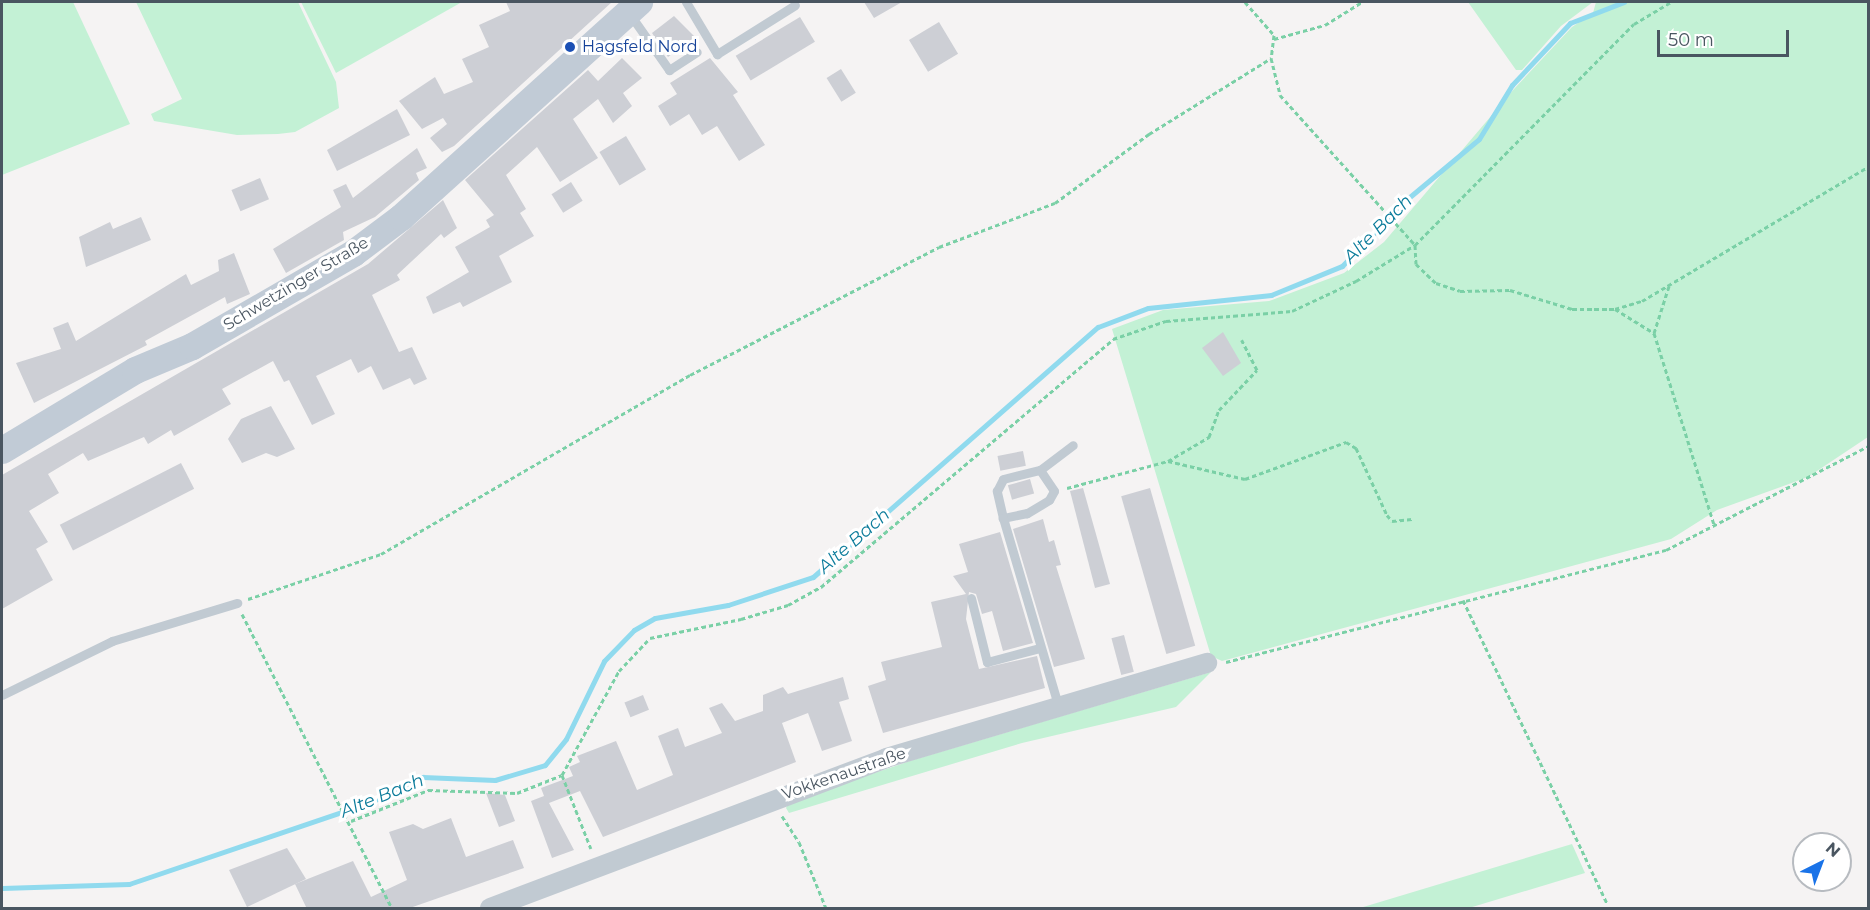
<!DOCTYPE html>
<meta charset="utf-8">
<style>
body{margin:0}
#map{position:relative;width:1870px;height:910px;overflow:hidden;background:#f5f3f3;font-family:Montserrat,sans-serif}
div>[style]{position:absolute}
.green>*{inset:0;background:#c3f1d5}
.stream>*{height:5px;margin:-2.5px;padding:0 2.5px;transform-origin:2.5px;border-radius:2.5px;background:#90daee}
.building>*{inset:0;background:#cdcfd5;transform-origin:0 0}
.path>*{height:3px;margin-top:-1.5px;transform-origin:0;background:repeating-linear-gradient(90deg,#7ad0a6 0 4.5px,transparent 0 7.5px)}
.service>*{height:9px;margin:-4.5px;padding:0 4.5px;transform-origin:4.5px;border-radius:4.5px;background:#c1cad2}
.minor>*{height:20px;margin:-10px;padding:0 10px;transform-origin:10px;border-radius:10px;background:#c1cad2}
.secondary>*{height:27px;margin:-13.5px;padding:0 13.5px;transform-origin:13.5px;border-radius:13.5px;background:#c1cbd6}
.dots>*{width:16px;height:16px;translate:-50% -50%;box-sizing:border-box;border:3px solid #fff;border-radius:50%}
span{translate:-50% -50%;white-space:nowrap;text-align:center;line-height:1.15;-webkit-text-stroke:6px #fff;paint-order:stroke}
.transit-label{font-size:16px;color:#164399}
.left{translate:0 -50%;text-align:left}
.street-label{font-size:16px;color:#4a5661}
.water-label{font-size:18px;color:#0c7c9b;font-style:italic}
.frame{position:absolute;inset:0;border:3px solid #4a5661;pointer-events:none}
.north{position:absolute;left:1792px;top:832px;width:60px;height:60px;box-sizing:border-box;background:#fff;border:2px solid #b7bbc0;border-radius:50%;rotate:42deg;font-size:16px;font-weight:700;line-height:24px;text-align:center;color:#4a5661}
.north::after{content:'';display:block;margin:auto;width:21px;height:27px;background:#1a73e8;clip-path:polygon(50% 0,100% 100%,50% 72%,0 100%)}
.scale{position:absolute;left:1657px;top:30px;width:132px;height:27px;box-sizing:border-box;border:3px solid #4a5661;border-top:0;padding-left:8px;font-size:18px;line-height:21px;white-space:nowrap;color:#4a5661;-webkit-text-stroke:4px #fff;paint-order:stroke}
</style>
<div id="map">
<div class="green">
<i style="clip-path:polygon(2px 2px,73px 2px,130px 124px,2px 175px)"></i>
<i style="clip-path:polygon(136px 2px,298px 2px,336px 82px,339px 108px,295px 132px,278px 134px,237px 135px,154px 121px,151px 114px,182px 99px)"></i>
<i style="clip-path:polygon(301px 2px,462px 2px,336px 73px)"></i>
<i style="clip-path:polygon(1468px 2px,1593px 2px,1561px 26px,1522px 70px,1516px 70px)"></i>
<i style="clip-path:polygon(1596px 2px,1868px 2px,1868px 437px,1808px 477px,1717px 510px,1671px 539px,1222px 661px,1211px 656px,1112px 329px,1163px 310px,1269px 301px,1344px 273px,1384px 242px,1514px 89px,1572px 27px,1593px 13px)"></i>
<i style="clip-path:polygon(1211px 672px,1176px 707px,1022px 743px,789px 813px,786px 808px,789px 802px,913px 760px)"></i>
<i style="clip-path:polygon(1572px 844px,1585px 873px,1469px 908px,1360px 908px)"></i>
</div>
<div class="stream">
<i style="left:2px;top:888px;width:127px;rotate:-1.8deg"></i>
<i style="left:129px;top:884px;width:256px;rotate:-18.7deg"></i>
<i style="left:371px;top:802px;width:58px;rotate:-25.7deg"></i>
<i style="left:423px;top:777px;width:72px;rotate:2.4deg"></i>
<i style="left:495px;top:780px;width:52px;rotate:-16.7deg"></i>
<i style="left:545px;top:765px;width:33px;rotate:-51deg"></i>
<i style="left:566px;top:739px;width:87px;rotate:-64deg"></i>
<i style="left:604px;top:661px;width:43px;rotate:-45.9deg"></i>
<i style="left:634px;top:630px;width:24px;rotate:-30deg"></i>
<i style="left:655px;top:618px;width:74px;rotate:-10.1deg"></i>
<i style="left:728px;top:605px;width:89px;rotate:-18.2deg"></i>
<i style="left:813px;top:577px;width:379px;rotate:-41.3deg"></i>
<i style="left:1098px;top:327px;width:53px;rotate:-20.8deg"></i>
<i style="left:1148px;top:308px;width:124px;rotate:-6deg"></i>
<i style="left:1271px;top:295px;width:77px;rotate:-22.2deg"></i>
<i style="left:1342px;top:266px;width:92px;rotate:-45.9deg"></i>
<i style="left:1406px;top:200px;width:95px;rotate:-39.9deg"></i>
<i style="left:1479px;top:139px;width:63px;rotate:-58.6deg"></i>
<i style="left:1512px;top:85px;width:85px;rotate:-46.9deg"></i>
<i style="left:1570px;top:23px;width:58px;rotate:-21.3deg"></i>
</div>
<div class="building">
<i style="clip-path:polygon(506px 2px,612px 2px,454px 146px,442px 152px,430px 138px,447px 124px,443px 118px,422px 129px,399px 101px,435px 77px,444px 94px,473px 82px,462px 59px,489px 47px,479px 25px,510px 11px)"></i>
<i style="clip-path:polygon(864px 2px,902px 2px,874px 18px)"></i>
<i style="clip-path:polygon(674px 16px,695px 37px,668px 57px,652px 33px)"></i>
<i style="left:800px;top:17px;width:29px;height:75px;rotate:59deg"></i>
<i style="left:939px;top:22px;width:37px;height:35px;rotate:59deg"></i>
<i style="clip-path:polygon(622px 58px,642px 78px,623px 93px,632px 106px,613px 123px,598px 99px,573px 119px,598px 158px,560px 182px,537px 147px,506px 175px,526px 209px,520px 213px,534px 236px,499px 256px,512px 282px,463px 307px,460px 302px,433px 314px,426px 297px,469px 272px,455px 247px,490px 227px,486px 220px,494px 215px,465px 180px,588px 70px,598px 81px)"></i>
<i style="clip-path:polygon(710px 58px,738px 92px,733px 95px,765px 145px,739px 161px,717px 126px,702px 135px,689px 114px,670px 126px,658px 106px,677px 94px,670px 83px)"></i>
<i style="left:841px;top:69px;width:28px;height:17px;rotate:58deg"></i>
<i style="clip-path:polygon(397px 109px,410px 135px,337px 171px,327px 150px)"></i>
<i style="left:626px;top:136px;width:39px;height:31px;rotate:59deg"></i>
<i style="clip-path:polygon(417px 148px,427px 168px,416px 173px,419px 180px,375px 217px,343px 232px,344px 240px,286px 273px,273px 249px,341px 207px,333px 190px,346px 184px,353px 198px)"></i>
<i style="left:260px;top:178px;width:23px;height:31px;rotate:67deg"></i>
<i style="left:571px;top:182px;width:22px;height:23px;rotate:58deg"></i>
<i style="clip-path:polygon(443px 200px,457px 228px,444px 238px,441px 234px,397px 275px,400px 280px,372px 295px,399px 352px,412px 347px,427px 379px,414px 385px,410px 378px,383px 390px,371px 366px,358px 373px,351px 359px,316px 376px,335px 414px,312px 425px,289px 380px,284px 382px,273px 361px,222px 389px,231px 404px,174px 436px,171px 430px,148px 444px,144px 437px,88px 461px,83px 453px,48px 474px,59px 493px,29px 511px,48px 542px,36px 549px,53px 580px,2px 609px,2px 475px,368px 264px)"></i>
<i style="clip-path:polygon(141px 217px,151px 240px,86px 267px,79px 237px,110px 222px,113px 229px)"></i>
<i style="clip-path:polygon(234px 253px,250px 294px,227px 304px,225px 297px,145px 341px,147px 345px,34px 403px,16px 363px,61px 349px,53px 328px,68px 322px,76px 341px,186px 274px,191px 285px,219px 271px,218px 260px)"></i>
<i style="clip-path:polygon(1223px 332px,1241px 363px,1223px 376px,1202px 348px)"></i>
<i style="clip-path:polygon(271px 406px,295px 449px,277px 457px,266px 453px,242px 463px,228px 439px,241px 419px)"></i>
<i style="left:1023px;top:451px;width:15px;height:26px;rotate:79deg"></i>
<i style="left:181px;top:463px;width:29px;height:136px;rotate:63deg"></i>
<i style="left:1030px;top:479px;width:15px;height:23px;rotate:74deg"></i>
<i style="clip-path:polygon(1083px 488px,1110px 584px,1095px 588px,1070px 491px)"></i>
<i style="left:1150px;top:488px;width:164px;height:30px;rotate:74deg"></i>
<i style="clip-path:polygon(1043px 519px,1049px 542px,1054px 540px,1061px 565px,1056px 566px,1085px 659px,1054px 667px,1013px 529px)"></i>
<i style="clip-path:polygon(1000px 532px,1033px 643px,1003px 651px,992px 611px,982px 614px,976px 594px,969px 592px,966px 619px,979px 669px,1037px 656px,1045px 688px,883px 733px,868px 686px,886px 680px,881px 662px,942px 647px,931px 602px,966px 594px,953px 576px,968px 572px,959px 544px)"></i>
<i style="left:1124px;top:635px;width:38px;height:13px;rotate:75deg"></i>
<i style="clip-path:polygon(843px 677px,849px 699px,839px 702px,852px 741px,822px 751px,808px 713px,782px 723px,796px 762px,603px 837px,580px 791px,549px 803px,574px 850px,552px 858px,531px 801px,544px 796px,541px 788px,573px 776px,569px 767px,580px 762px,577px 756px,616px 741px,637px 790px,673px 775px,658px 736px,678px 728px,685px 747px,722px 733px,709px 708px,722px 703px,735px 721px,763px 711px,763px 695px,783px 687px,788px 694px)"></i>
<i style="left:643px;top:695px;width:16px;height:20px;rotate:68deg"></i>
<i style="clip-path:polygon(486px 793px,505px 795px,515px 821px,499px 827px)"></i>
<i style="clip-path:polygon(451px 818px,466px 857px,513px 840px,524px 868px,407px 909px,307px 909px,295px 884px,353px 861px,371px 897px,407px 880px,389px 832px,413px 824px,423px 829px)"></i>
<i style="clip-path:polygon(287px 848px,306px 879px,247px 907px,229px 870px)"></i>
</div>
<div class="path">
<i style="left:1245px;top:2px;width:44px;rotate:48.7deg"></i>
<i style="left:1274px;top:35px;width:23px;rotate:97deg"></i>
<i style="left:1271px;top:58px;width:38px;rotate:76deg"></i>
<i style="left:1280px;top:95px;width:202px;rotate:48deg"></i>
<i style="left:1415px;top:245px;width:19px;rotate:87deg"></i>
<i style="left:1416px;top:264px;width:28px;rotate:44deg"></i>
<i style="left:1436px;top:283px;width:25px;rotate:18deg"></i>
<i style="left:1460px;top:291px;width:50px;rotate:-1.1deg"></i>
<i style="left:1510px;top:290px;width:65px;rotate:17deg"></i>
<i style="left:1572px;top:309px;width:43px"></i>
<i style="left:1615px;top:309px;width:46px;rotate:31.6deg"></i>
<i style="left:1274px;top:39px;width:53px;rotate:-15.4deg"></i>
<i style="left:1325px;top:25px;width:44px;rotate:-31.9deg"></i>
<i style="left:1669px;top:286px;width:49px;rotate:107.7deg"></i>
<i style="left:1654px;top:333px;width:200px;rotate:72.6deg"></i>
<i style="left:1615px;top:309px;width:28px;rotate:-17deg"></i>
<i style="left:1642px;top:301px;width:263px;rotate:-30.7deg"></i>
<i style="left:1168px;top:461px;width:79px;rotate:13.2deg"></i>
<i style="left:1245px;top:479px;width:108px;rotate:-20.1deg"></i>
<i style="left:1346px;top:442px;width:12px;rotate:31deg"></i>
<i style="left:1356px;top:448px;width:74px;rotate:65.2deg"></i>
<i style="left:1387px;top:515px;width:8px;rotate:50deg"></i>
<i style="left:1392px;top:521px;width:20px;rotate:-6deg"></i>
<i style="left:1067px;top:488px;width:105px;rotate:-15deg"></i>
<i style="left:1168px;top:461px;width:48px;rotate:-30.3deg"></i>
<i style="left:1209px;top:437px;width:29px;rotate:-70deg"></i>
<i style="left:1219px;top:410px;width:55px;rotate:-46.5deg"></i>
<i style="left:1257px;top:370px;width:34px;rotate:-117deg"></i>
<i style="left:248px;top:599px;width:140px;rotate:-18.7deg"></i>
<i style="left:381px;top:554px;width:357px;rotate:-30.1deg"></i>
<i style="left:690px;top:375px;width:280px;rotate:-27.2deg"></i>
<i style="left:939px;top:247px;width:124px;rotate:-20.8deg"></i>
<i style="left:1055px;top:203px;width:117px;rotate:-36.3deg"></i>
<i style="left:1149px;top:134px;width:144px;rotate:-31.9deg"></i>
<i style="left:1463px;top:600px;width:335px;rotate:64.6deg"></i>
<i style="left:242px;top:614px;width:330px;rotate:63deg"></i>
<i style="left:1226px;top:662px;width:454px;rotate:-14.3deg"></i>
<i style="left:1666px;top:550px;width:227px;rotate:-27.2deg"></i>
<i style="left:562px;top:775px;width:79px;rotate:68.6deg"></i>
<i style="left:782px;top:816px;width:31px;rotate:57deg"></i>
<i style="left:799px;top:842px;width:71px;rotate:67.8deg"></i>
<i style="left:351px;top:821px;width:83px;rotate:-21.9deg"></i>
<i style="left:428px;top:790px;width:89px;rotate:1.9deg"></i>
<i style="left:517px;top:793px;width:48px;rotate:-21.8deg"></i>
<i style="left:562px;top:775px;width:119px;rotate:-61.3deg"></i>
<i style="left:619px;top:671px;width:45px;rotate:-46.8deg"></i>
<i style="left:650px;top:638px;width:93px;rotate:-11.8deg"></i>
<i style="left:741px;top:619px;width:49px;rotate:-16.6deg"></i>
<i style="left:788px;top:605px;width:38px;rotate:-29deg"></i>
<i style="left:821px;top:587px;width:383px;rotate:-40.3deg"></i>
<i style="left:1113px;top:339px;width:56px;rotate:-18.8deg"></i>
<i style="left:1166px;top:321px;width:126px;rotate:-4.5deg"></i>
<i style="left:1292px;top:311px;width:71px;rotate:-25.1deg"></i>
<i style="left:1356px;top:281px;width:69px;rotate:-31.4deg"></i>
<i style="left:1415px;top:245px;width:311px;rotate:-45.3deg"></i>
<i style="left:1634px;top:24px;width:43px;rotate:-30.7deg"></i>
</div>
<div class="service">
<i style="left:686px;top:2px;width:61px;rotate:59.2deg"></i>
<i style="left:717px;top:54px;width:92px;rotate:-32.1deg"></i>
<i style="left:629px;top:13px;width:70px;rotate:54.9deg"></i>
<i style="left:669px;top:70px;width:33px;rotate:-33deg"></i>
<i style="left:1040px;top:470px;width:25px;rotate:56deg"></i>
<i style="left:1054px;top:491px;width:10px;rotate:119deg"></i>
<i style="left:1049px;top:500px;width:26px;rotate:149deg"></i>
<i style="left:1027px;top:513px;width:25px;rotate:168deg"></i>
<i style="left:1003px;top:518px;width:28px;rotate:-103deg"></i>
<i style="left:997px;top:491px;width:13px;rotate:-63deg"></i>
<i style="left:1003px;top:479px;width:38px;rotate:-14deg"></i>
<i style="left:1040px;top:470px;width:41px;rotate:-37.1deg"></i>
<i style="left:1003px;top:518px;width:198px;rotate:73.6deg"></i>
<i style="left:971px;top:598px;width:66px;rotate:76deg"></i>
<i style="left:987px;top:662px;width:55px;rotate:-14.8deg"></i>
<i style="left:2px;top:695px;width:123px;rotate:-26.1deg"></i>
<i style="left:112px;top:641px;width:131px;rotate:-16.9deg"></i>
</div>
<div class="minor">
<i style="left:490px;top:908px;width:423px;rotate:-20.7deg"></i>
<i style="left:886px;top:758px;width:335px;rotate:-16.5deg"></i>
</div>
<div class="secondary">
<i style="left:2px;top:450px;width:155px;rotate:-31deg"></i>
<i style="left:135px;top:370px;width:62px;rotate:-22.8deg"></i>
<i style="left:192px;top:346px;width:186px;rotate:-30deg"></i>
<i style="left:353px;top:253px;width:60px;rotate:-36.9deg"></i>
<i style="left:401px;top:217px;width:321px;rotate:-42.1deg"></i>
</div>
<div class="dots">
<i style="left:570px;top:47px;background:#1a4fb4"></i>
</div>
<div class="transit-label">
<span class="left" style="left:582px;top:47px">Hagsfeld Nord</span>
</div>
<div class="street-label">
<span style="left:296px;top:284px;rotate:-31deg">Schwetzinger Straße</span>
<span style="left:844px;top:774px;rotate:-19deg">Vokkenaustraße</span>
</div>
<div class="water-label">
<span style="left:1378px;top:229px;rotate:-45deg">Alte Bach</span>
<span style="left:854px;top:541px;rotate:-41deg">Alte Bach</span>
<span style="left:382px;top:796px;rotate:-22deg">Alte Bach</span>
</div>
<div class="frame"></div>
<div class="north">N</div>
<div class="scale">50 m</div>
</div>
